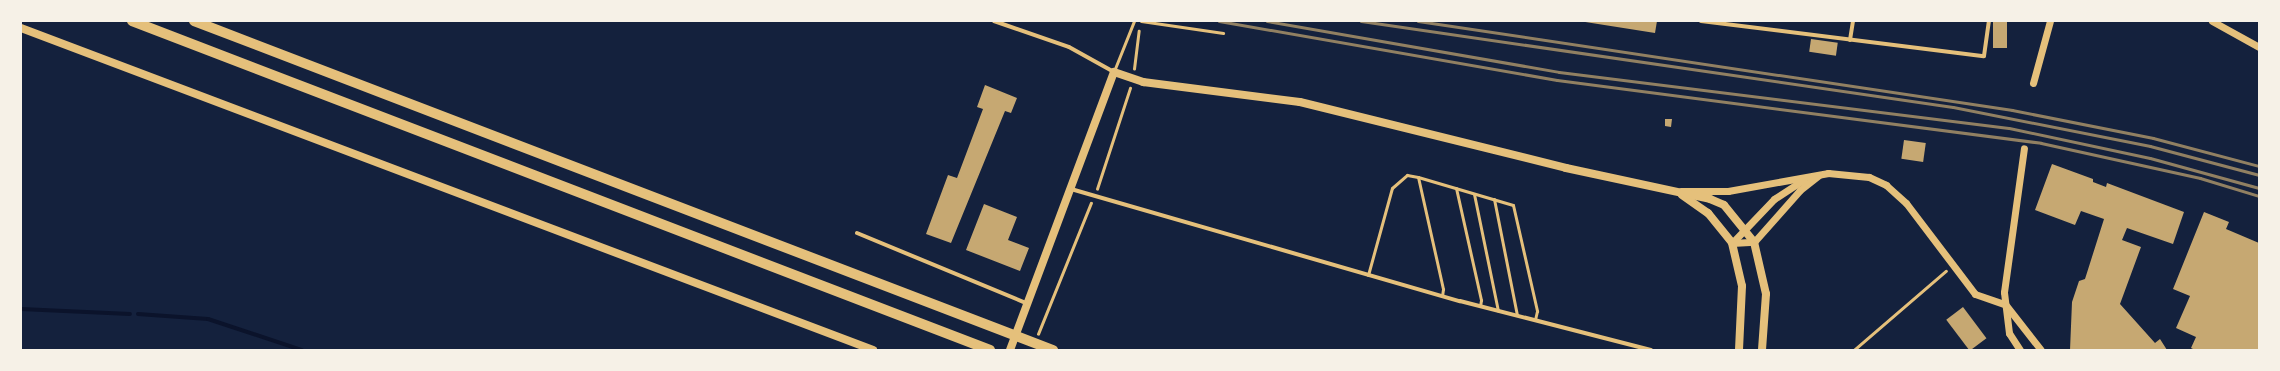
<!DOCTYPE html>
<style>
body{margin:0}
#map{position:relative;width:2280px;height:371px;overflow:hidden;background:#14213d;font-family:Overpass,sans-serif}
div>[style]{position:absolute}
.stream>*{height:4px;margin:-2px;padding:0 2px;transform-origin:2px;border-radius:2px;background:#0b132b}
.building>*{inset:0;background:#c6a872;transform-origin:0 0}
.path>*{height:2.5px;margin:-1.25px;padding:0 1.25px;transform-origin:1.25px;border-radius:1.25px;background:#e5c07b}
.service>*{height:3px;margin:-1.5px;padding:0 1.5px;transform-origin:1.5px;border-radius:1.5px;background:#e5c07b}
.minor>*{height:4px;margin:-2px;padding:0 2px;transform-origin:2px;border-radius:2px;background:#e5c07b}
.tertiary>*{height:7px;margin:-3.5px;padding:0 3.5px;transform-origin:3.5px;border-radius:3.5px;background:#e5c07b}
.secondary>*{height:8px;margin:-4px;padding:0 4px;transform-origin:4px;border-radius:4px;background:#e5c07b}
.motorway>*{height:10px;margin:-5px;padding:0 5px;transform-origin:5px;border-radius:5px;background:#e5c07b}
.rail>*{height:3px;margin:-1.5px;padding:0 1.5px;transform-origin:1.5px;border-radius:1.5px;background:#918062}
span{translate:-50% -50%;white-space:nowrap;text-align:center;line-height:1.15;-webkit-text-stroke:3.5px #f6f1e7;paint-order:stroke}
.frame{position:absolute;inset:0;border:22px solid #f6f1e7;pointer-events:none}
</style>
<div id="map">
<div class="stream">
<i style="left:21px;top:309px;width:109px;rotate:2.6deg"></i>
<i style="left:138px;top:314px;width:70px;rotate:4.1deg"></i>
<i style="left:208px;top:319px;width:99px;rotate:18.3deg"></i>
</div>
<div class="building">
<i style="clip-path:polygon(1579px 21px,1657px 21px,1655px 33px)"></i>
<i style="left:1993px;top:21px;width:14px;height:27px"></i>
<i style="left:1811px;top:39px;width:27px;height:13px;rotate:8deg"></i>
<i style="clip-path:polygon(985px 85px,1017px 98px,1011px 113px,1005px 111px,951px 243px,926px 234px,948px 175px,957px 178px,983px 109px,977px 107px)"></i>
<i style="clip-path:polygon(1665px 119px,1672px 119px,1671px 127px,1665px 126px)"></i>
<i style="left:1904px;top:140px;width:22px;height:19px;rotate:8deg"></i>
<i style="clip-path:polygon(2052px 164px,2093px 179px,2093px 182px,2106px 187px,2107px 183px,2184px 212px,2173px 244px,2127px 228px,2122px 240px,2141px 247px,2120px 304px,2155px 343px,2160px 339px,2167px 350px,2070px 350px,2072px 302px,2079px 281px,2085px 279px,2104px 219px,2081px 211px,2075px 225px,2035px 210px)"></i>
<i style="clip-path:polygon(984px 204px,1017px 217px,1008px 240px,1029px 248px,1020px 271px,966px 250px)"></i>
<i style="clip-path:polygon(2204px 212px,2229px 222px,2226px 229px,2259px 243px,2259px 350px,2195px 350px,2191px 348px,2196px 337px,2176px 328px,2190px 296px,2173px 289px)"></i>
<i style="left:1963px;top:307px;width:39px;height:21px;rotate:53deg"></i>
</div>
<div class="path">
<i style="left:1134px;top:69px;width:38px;rotate:-83deg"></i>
<i style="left:1097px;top:189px;width:106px;rotate:-71.9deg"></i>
<i style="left:1038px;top:334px;width:141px;rotate:-68deg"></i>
<i style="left:1854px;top:350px;width:121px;rotate:-40.7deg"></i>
</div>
<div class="service">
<i style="left:1141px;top:21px;width:83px;rotate:8.3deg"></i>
<i style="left:1114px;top:71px;width:54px;rotate:-68.2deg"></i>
<i style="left:1418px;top:177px;width:115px;rotate:77.4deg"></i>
<i style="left:1443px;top:289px;width:7px;rotate:98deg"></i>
<i style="left:1456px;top:188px;width:115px;rotate:77.4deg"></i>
<i style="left:1481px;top:300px;width:6px;rotate:99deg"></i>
<i style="left:1474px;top:194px;width:119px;rotate:78.4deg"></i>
<i style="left:1494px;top:199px;width:118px;rotate:78.8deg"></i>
<i style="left:1368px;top:275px;width:90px;rotate:-74.6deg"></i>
<i style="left:1392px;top:188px;width:20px;rotate:-41deg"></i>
<i style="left:1407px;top:175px;width:11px;rotate:10deg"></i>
<i style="left:1418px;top:177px;width:99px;rotate:16.4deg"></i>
<i style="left:1513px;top:205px;width:109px;rotate:77.2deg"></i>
<i style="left:1537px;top:311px;width:9px;rotate:103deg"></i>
</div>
<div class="minor">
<i style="left:994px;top:21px;width:79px;rotate:19.1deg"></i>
<i style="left:1069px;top:47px;width:51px;rotate:29.1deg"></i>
<i style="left:1701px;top:21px;width:285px;rotate:7.1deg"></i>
<i style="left:1984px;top:56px;width:35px;rotate:-82deg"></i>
<i style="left:1850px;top:40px;width:19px;rotate:-81deg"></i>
<i style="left:1071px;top:189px;width:405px;rotate:16.1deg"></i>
<i style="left:1460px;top:301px;width:197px;rotate:14.4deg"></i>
<i style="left:857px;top:233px;width:185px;rotate:22.5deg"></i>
</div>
<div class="tertiary">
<i style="left:2212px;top:21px;width:54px;rotate:29deg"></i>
<i style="left:2033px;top:83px;width:64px;rotate:-74.7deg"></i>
<i style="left:1681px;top:191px;width:47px"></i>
<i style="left:1728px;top:191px;width:102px;rotate:-10.2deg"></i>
<i style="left:1828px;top:173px;width:41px;rotate:5.6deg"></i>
<i style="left:1869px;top:177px;width:19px;rotate:25deg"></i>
<i style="left:1886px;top:185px;width:27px;rotate:42deg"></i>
<i style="left:1906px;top:203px;width:114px;rotate:52.8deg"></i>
<i style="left:1975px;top:294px;width:31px;rotate:19deg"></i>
<i style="left:1732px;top:243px;width:22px;rotate:-3deg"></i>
<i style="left:1754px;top:242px;width:69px;rotate:-48.5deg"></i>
<i style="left:1800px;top:190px;width:23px;rotate:-38deg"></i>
<i style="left:1732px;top:243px;width:61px;rotate:-46.3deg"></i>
<i style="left:1774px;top:199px;width:35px;rotate:-33deg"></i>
<i style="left:2005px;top:304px;width:58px;rotate:52deg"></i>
<i style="left:2020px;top:350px;width:20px;rotate:-123deg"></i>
<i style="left:2009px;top:333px;width:41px;rotate:-97deg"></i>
<i style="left:2004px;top:292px;width:145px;rotate:-82.1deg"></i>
</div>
<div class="secondary">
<i style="left:21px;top:28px;width:911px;rotate:20.7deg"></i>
<i style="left:1682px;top:195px;width:32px;rotate:35deg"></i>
<i style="left:1708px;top:213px;width:38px;rotate:51deg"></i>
<i style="left:1732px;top:243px;width:44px;rotate:76.9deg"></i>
<i style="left:1742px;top:286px;width:64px;rotate:92.7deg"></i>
<i style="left:1010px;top:350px;width:297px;rotate:-69.5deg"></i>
<i style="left:1114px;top:72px;width:31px;rotate:19deg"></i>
<i style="left:1143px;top:82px;width:158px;rotate:7.3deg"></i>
<i style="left:1300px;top:102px;width:274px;rotate:13.9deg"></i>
<i style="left:1566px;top:168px;width:147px;rotate:12.1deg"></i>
<i style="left:1710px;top:199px;width:15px;rotate:23deg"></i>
<i style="left:1724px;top:205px;width:48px;rotate:51deg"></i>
<i style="left:1754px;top:242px;width:53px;rotate:77deg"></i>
<i style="left:1766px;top:294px;width:56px;rotate:94.1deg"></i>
</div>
<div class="motorway">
<i style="left:132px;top:21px;width:919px;rotate:20.98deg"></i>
<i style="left:194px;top:21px;width:920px;rotate:20.96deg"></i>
</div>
<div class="rail">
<i style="left:1219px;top:21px;width:343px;rotate:9.9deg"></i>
<i style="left:1557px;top:80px;width:488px;rotate:7.4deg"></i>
<i style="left:2041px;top:143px;width:163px;rotate:12.4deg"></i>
<i style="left:2200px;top:178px;width:62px;rotate:17deg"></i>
<i style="left:1267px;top:21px;width:296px;rotate:9.9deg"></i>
<i style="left:1559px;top:72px;width:453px;rotate:7.1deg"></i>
<i style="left:2009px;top:128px;width:144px;rotate:12deg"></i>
<i style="left:2150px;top:158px;width:113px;rotate:15.4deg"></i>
<i style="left:1361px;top:21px;width:598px;rotate:8.27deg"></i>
<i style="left:1953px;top:107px;width:201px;rotate:11.2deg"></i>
<i style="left:2150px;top:146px;width:113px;rotate:14.9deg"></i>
<i style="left:1418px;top:21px;width:601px;rotate:8.52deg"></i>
<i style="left:2012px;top:110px;width:144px;rotate:11.2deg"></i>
<i style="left:2153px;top:138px;width:110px;rotate:14.8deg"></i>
</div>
<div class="frame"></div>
</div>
